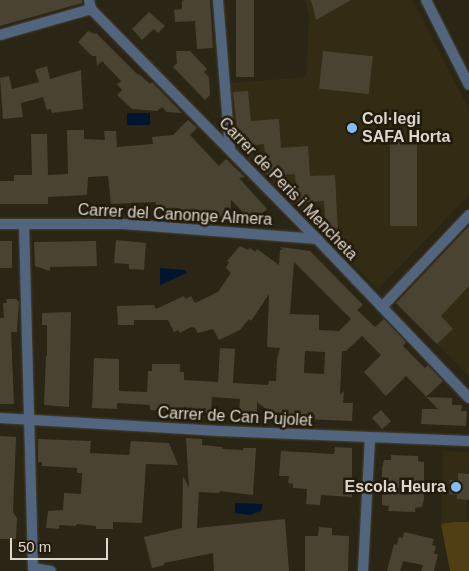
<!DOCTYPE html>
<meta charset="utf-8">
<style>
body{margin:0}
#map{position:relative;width:469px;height:571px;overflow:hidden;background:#2b2515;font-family:Arial,sans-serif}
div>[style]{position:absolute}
.built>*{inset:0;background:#342b14;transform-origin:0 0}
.green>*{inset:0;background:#503f14}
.water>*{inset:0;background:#001630;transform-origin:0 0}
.building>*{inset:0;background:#4a4332;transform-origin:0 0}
.roads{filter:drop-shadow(0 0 1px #474233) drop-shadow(0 0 1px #474233)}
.street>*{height:10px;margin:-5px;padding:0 5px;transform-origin:5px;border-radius:5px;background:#51667e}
.dots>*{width:14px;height:14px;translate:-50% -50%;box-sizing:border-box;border:2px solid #221b0b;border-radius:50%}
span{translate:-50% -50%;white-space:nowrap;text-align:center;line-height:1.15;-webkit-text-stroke:5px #221b0b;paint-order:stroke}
.poi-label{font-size:16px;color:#ddd8ce;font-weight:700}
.left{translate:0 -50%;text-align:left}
.right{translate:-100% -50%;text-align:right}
.street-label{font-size:16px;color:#ddd8ce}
.scale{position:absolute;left:10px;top:538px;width:98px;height:22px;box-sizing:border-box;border:2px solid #ddd8ce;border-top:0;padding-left:6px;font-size:15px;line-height:18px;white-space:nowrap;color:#ddd8ce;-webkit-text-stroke:4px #221b0b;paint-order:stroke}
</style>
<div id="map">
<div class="built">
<i style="clip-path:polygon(305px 0,412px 0,469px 109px,469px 195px,378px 289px,236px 146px,231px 83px,306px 77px,309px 15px)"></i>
<i style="clip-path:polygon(469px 226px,469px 376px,396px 303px)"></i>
<i style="left:443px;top:451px;width:26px;height:73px;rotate:2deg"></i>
</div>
<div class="green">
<i style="clip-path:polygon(455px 522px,469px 522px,469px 571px,450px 571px,441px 524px)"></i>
</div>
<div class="water">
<i style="left:150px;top:113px;width:12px;height:23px;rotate:90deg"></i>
<i style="clip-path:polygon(160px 268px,185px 270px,187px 273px,160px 285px)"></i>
<i style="clip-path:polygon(235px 503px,263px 504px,261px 511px,250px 515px,235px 513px)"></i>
</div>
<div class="building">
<i style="clip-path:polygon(0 0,82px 0,82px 3px,0 26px)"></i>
<i style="clip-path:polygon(184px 0,210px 0,213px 48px,197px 49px,195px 21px,175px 22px,174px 10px,182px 9px,182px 1px)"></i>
<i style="left:236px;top:0;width:18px;height:77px"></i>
<i style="clip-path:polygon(311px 0,351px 0,316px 20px)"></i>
<i style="clip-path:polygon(149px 12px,165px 26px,158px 33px,154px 29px,142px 40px,132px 29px)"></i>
<i style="clip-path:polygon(88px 31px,95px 34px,96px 33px,138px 75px,139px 74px,150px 84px,152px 82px,182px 113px,167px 112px,162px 107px,157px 111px,132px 109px,117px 95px,122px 90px,117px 84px,121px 81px,102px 61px,97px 66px,96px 56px,92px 56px,78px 42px)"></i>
<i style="clip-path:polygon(176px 51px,190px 51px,207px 69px,204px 72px,209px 77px,210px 95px,205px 100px,173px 67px,177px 63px)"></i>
<i style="left:323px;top:51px;width:50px;height:38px;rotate:6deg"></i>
<i style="clip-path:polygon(47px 66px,50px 79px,81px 70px,83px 109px,52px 113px,51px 109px,47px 110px,43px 97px,21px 103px,23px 117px,3px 119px,0 78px,9px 76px,12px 89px,39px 82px,35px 70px)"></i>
<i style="clip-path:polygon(248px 91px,251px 121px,279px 119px,281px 148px,308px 146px,310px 176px,335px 175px,338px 233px,326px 234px,324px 201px,297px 203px,295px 174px,267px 176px,264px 144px,239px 147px,233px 92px)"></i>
<i style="clip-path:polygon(188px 120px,197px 128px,190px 135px,219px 166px,226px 159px,245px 177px,239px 178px,267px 209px,259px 216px,252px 212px,248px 217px,231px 200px,230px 220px,178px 216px,178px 208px,159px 210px,156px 209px,156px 202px,111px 204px,108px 176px,88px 177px,87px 195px,48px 197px,48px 204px,0 204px,0 181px,14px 181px,14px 175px,32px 175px,31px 134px,47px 134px,48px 175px,68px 174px,67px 130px,84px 130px,84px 139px,105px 140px,104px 131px,116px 131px,117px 147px,153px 144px,152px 137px,173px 135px)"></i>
<i style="left:390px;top:140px;width:27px;height:86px"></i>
<i style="clip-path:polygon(469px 226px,469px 286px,441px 316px,453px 329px,437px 344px,396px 303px)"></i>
<i style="clip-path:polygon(116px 240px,146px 243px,144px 270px,129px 269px,129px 264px,114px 263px)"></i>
<i style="left:0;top:241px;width:12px;height:27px"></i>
<i style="clip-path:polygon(96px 241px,97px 266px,50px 267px,50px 271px,35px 266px,34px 242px)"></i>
<i style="clip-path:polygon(evenodd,240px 246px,248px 250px,250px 248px,255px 252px,257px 249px,279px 265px,280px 250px,283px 250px,280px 247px,310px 251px,363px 305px,357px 310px,375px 327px,384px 319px,406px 342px,403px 346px,425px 368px,428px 365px,443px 381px,426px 397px,452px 398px,452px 405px,462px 405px,461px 411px,467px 411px,466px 426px,421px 424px,422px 409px,438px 409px,406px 376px,386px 396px,364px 372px,381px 355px,362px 336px,346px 351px,342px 351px,340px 395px,344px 391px,343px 403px,353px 403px,352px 421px,278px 418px,257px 402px,257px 415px,239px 414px,240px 399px,212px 397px,211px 413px,150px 410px,150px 405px,117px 403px,117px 409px,92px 408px,94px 358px,119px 359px,119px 391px,147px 392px,148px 371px,152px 371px,152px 364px,180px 364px,180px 372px,184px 372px,184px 380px,218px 382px,220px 348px,235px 349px,233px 383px,268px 385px,269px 381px,276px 381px,277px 359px,280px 348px,267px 347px,269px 294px,251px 321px,249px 319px,240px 330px,219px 340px,213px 329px,198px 333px,195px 328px,191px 327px,180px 333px,178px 330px,174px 332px,168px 320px,134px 320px,134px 325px,118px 325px,117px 306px,154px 305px,156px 309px,184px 296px,186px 299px,191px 296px,195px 303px,218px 292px,231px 273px,226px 268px,229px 262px,227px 261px,240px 246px,294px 262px,351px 319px,339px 331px,319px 330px,319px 315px,290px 314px,294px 262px,240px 246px,305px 351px,325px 352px,324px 374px,304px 373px,305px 351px)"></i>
<i style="clip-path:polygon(6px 299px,17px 299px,17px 301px,19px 301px,17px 332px,11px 332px,14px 404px,0 404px,0 318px,4px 318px,3px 303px,7px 303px)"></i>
<i style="clip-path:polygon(71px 312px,69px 407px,44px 405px,46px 356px,47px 356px,47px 325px,42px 325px,42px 313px)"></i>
<i style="left:381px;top:410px;width:15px;height:12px;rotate:48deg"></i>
<i style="clip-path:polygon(0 436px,16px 437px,13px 512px,17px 518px,16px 539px,0 539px)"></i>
<i style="clip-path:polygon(186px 438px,202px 439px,202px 445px,222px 447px,222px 449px,243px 450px,243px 448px,256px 448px,253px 495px,220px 491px,219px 493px,199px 492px,197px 528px,285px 519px,289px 571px,214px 571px,213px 553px,164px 563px,164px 565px,152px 568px,144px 537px,182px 528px,183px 476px,189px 488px)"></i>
<i style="clip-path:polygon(38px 439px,91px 441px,90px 453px,129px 455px,131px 441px,169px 443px,178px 465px,146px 464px,142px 523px,113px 522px,113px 529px,96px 529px,96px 526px,77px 524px,76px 526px,59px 525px,59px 529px,46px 528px,48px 511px,63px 510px,64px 493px,81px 494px,82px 473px,77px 473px,77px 468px,42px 466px,42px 462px,38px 462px)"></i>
<i style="clip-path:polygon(335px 447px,352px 448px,352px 497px,321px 495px,320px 505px,306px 504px,307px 489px,293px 488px,293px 484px,288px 483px,289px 476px,279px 476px,281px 451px,334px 454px)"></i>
<i style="clip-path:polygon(391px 455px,418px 456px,418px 461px,424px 462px,424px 499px,422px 507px,415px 508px,415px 512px,388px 511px,389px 506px,382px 505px,382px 468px,384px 460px,391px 460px)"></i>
<i style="clip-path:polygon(458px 473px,469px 474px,469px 500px,457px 499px,457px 495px,449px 494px,450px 480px,458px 480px)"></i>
<i style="clip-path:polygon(319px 527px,332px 528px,332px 535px,349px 536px,348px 571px,305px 571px,305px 536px,318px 536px)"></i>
<i style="clip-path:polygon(404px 532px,434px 539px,432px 545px,436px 546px,434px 554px,438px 554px,434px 571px,421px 571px,423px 565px,403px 561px,400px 571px,387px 571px,394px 544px,397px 545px,399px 537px,403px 538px)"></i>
</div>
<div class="roads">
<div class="street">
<i style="left:89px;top:0;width:9px;rotate:77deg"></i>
<i style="left:91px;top:9px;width:322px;rotate:45.5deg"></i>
<i style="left:317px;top:239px;width:220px;rotate:46.3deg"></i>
<i style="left:218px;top:0;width:149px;rotate:85.4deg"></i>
<i style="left:426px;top:0;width:95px;rotate:63.2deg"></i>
<i style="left:0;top:35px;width:95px;rotate:-15.9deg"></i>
<i style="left:0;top:224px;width:123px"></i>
<i style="left:123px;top:224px;width:195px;rotate:4.4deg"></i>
<i style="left:24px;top:224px;width:344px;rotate:88.5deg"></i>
<i style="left:33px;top:568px;width:18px;rotate:9deg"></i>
<i style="left:382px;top:307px;width:127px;rotate:-46.6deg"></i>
<i style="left:0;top:418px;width:220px;rotate:3.4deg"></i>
<i style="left:220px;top:431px;width:249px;rotate:2.3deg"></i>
<i style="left:363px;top:571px;width:133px;rotate:-87deg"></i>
</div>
</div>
<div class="dots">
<i style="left:352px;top:128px;background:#82bcfa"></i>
<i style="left:456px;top:487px;background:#82bcfa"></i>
</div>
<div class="poi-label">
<span class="left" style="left:362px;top:128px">Col·legi<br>SAFA Horta</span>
<span class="right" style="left:446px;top:487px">Escola Heura</span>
</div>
<div class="street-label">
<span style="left:288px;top:189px;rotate:46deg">Carrer de Peris i Mencheta</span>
<span style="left:175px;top:215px;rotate:3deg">Carrer del Canonge Almera</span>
<span style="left:235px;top:417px;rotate:3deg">Carrer de Can Pujolet</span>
</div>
<div class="scale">50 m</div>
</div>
